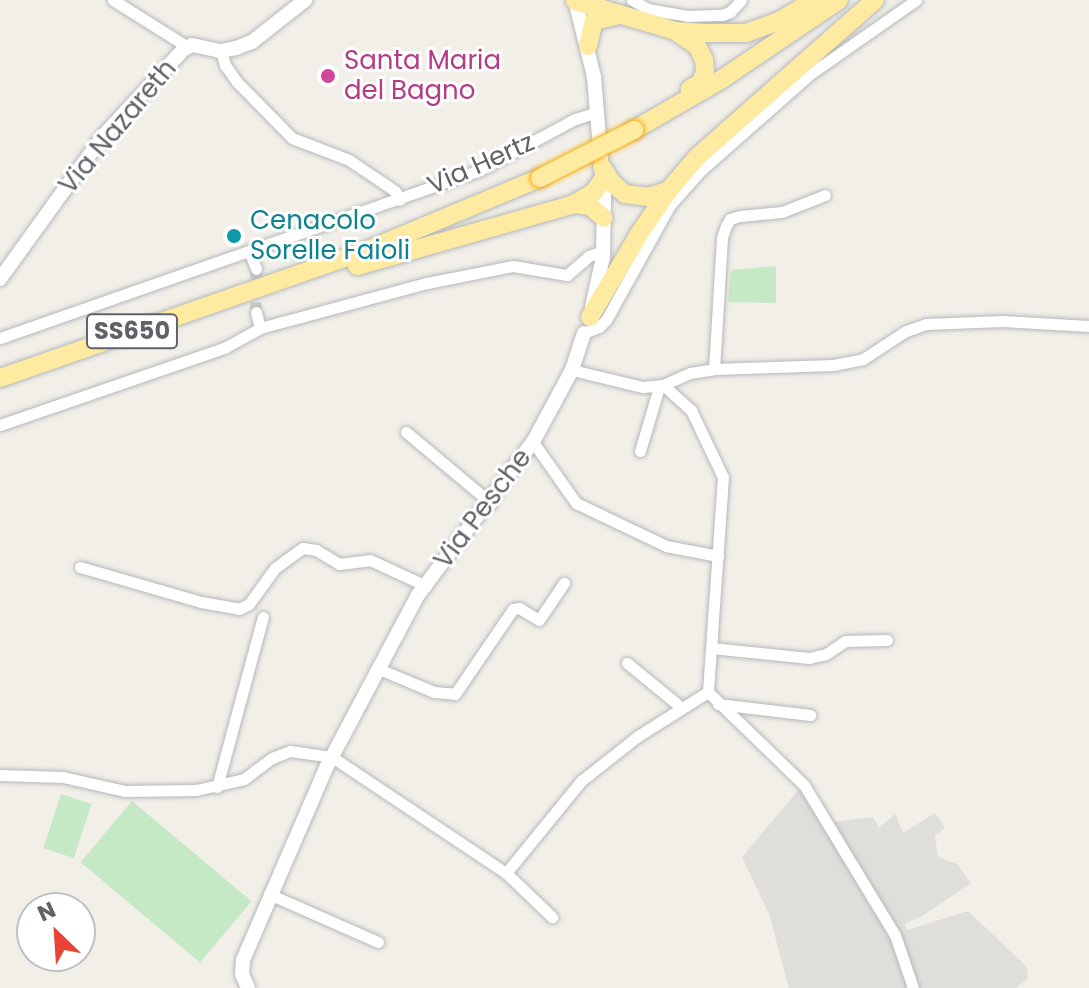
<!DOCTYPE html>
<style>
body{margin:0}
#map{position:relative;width:1089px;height:988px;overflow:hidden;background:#f1efe8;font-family:Poppins,sans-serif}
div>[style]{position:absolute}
.industrial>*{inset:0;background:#e0deda}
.green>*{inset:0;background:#c5e8c5;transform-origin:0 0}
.minor-tunnel>*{height:11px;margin-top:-5.5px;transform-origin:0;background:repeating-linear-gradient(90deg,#ccccc8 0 11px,transparent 0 16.5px)}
.roads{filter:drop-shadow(0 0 2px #b5b8bc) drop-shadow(0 0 2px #b5b8bc)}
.minor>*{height:11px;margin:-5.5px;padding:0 5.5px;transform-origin:5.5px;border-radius:5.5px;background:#fff}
.tertiary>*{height:14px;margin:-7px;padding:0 7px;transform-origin:7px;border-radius:7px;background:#fff}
.trunk>*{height:18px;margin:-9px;padding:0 9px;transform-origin:9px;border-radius:9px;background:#feeaa1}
.bridges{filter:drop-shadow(0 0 2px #f9ab00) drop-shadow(0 0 2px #f9ab00)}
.trunk-bridge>*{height:18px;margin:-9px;padding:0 9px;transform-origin:9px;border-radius:9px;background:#feeaa1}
.dots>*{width:22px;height:22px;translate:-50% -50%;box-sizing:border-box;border:4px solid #fff;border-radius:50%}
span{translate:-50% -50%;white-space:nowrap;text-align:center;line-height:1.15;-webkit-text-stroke:6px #fff;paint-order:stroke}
.shield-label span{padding:2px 6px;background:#fff;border:2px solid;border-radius:6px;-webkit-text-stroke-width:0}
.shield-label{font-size:24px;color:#5f6368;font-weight:700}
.hotel-label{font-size:26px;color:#b23c85}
.left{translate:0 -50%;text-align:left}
.street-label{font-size:26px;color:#5f6368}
.culture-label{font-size:26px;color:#0d838f}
.north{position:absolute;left:16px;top:892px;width:80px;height:80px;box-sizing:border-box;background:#fff;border:2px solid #bfc1c3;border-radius:50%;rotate:335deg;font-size:22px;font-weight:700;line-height:32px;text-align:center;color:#5f6368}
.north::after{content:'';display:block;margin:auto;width:28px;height:36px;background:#ea4335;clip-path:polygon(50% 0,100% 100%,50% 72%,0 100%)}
</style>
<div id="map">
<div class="industrial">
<i style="clip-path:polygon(800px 788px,831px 822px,873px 817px,879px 828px,895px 814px,903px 833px,935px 813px,945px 828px,935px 836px,938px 857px,957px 864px,971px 883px,924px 915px,905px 924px,907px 930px,968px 911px,1023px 963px,1028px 971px,1027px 979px,1016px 988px,789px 988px,769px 914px,742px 857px)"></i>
</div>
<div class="green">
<i style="clip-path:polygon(776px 266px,776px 303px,728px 302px,731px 270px)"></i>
<i style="left:61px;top:794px;width:32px;height:57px;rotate:18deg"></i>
<i style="left:132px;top:801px;width:156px;height:80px;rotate:40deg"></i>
</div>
<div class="minor-tunnel">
<i style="left:256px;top:312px;width:43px;rotate:-90deg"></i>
</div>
<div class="roads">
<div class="minor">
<i style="left:113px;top:0;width:89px;rotate:32.1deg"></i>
<i style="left:632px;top:0;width:18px;rotate:29deg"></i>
<i style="left:648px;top:9px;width:40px;rotate:10deg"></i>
<i style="left:687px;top:16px;width:35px;rotate:-2deg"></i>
<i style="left:722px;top:15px;width:9px;rotate:-21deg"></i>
<i style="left:730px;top:12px;width:16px;rotate:-47deg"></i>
<i style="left:221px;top:51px;width:15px;rotate:74deg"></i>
<i style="left:225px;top:65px;width:21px;rotate:55deg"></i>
<i style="left:237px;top:82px;width:78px;rotate:45.5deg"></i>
<i style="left:292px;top:138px;width:61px;rotate:21.1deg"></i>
<i style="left:349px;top:160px;width:55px;rotate:34deg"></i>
<i style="left:395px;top:191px;width:10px;rotate:61deg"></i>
<i style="left:250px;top:253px;width:17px;rotate:69deg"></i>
<i style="left:256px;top:312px;width:16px;rotate:76deg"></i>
<i style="left:584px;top:333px;width:16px;rotate:-22deg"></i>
<i style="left:599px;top:327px;width:10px;rotate:-45deg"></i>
<i style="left:606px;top:320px;width:132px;rotate:-60.9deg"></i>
<i style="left:670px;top:205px;width:45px;rotate:-48.6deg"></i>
<i style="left:700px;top:171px;width:147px;rotate:-41.4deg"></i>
<i style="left:810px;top:74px;width:129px;rotate:-34.9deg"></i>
<i style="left:0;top:338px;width:509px;rotate:-19.29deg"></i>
<i style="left:480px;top:170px;width:108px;rotate:-28.2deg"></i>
<i style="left:575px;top:119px;width:24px;rotate:-17deg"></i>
<i style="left:714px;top:369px;width:131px;rotate:-86.5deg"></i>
<i style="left:722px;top:238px;width:13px;rotate:-72deg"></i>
<i style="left:726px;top:226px;width:8px;rotate:-60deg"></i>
<i style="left:730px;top:219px;width:10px;rotate:-17deg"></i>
<i style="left:740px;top:216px;width:42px;rotate:-5.4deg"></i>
<i style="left:782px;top:212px;width:46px;rotate:-21.6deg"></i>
<i style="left:572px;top:370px;width:73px;rotate:13.5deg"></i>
<i style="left:643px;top:387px;width:20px;rotate:-6deg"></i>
<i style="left:663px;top:385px;width:38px;rotate:42deg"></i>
<i style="left:691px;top:410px;width:74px;rotate:64.5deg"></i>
<i style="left:723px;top:477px;width:216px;rotate:94deg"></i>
<i style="left:708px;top:692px;width:134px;rotate:44.1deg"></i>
<i style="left:804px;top:785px;width:175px;rotate:58.8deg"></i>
<i style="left:895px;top:935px;width:56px;rotate:71.2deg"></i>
<i style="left:663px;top:385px;width:30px;rotate:-24deg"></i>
<i style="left:690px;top:373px;width:24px;rotate:-9deg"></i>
<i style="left:714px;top:369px;width:119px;rotate:-1.9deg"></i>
<i style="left:833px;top:365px;width:31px;rotate:-11deg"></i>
<i style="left:863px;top:359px;width:51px;rotate:-33.1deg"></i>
<i style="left:906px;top:331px;width:21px;rotate:-19deg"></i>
<i style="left:926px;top:324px;width:76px;rotate:-2.3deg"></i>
<i style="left:1002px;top:321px;width:87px;rotate:3.3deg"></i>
<i style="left:0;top:425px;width:239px;rotate:-19deg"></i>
<i style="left:226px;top:347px;width:39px;rotate:-29deg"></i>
<i style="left:260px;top:328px;width:173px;rotate:-15.1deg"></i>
<i style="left:427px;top:283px;width:88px;rotate:-11.2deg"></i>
<i style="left:513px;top:266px;width:55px;rotate:9.5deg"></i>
<i style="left:567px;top:275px;width:29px;rotate:-41deg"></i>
<i style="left:589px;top:256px;width:15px;rotate:-20deg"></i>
<i style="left:406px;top:432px;width:111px;rotate:39.9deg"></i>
<i style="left:533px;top:442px;width:75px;rotate:54.8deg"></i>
<i style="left:576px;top:503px;width:100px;rotate:25.5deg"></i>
<i style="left:666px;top:546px;width:53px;rotate:10.9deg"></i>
<i style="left:640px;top:451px;width:67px;rotate:-73.5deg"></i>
<i style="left:80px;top:567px;width:126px;rotate:16.1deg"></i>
<i style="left:201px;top:602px;width:39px;rotate:10deg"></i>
<i style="left:239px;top:609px;width:11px;rotate:-27deg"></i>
<i style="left:249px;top:604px;width:44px;rotate:-54.2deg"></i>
<i style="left:275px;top:568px;width:34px;rotate:-36deg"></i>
<i style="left:303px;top:548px;width:13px;rotate:9deg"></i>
<i style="left:316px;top:550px;width:27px;rotate:31deg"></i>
<i style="left:339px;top:564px;width:31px;rotate:-7deg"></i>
<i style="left:370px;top:560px;width:62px;rotate:24.9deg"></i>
<i style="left:711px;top:648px;width:99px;rotate:5.8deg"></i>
<i style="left:809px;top:658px;width:17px;rotate:-13deg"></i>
<i style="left:826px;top:654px;width:23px;rotate:-34deg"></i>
<i style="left:845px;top:641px;width:42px;rotate:-1.4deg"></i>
<i style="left:627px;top:663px;width:71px;rotate:39.3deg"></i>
<i style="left:379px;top:669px;width:60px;rotate:22.7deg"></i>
<i style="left:434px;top:692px;width:21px;rotate:5deg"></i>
<i style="left:455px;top:694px;width:103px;rotate:-55.7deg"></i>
<i style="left:513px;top:609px;width:6px;rotate:-9deg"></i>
<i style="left:519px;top:608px;width:23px;rotate:31deg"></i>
<i style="left:539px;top:620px;width:45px;rotate:-56deg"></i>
<i style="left:718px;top:704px;width:93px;rotate:6.8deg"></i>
<i style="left:0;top:775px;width:63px;rotate:1.8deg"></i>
<i style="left:63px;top:777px;width:64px;rotate:12.7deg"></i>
<i style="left:125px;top:791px;width:71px;rotate:-0.8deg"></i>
<i style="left:196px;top:790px;width:49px;rotate:-12.9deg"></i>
<i style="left:244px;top:779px;width:35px;rotate:-37deg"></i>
<i style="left:272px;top:758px;width:19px;rotate:-21deg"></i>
<i style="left:290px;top:751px;width:42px;rotate:8.1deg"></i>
<i style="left:332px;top:757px;width:209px;rotate:33.7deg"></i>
<i style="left:506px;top:873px;width:64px;rotate:43.7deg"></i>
<i style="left:217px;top:787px;width:176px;rotate:-74.9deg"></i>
<i style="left:506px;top:873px;width:119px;rotate:-50.8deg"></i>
<i style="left:581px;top:781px;width:73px;rotate:-38.3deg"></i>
<i style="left:638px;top:736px;width:83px;rotate:-32.2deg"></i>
<i style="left:269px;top:894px;width:119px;rotate:23.8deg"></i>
</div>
<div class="tertiary">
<i style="left:575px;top:0;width:79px;rotate:76.1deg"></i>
<i style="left:594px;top:77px;width:119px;rotate:85.2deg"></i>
<i style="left:604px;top:196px;width:61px;rotate:90.9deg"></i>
<i style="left:603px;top:257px;width:51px;rotate:102.4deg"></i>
<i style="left:0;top:279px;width:178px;rotate:-54.2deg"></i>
<i style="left:104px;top:135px;width:116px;rotate:-47.1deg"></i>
<i style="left:183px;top:50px;width:10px;rotate:-29deg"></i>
<i style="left:192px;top:45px;width:30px;rotate:12deg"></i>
<i style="left:221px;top:51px;width:15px;rotate:-11deg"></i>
<i style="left:236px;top:48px;width:17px;rotate:-21deg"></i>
<i style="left:252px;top:42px;width:68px;rotate:-38.4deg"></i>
<i style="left:248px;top:988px;width:15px;rotate:-113deg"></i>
<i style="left:242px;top:974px;width:14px;rotate:-86deg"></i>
<i style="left:243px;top:960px;width:211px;rotate:-66.6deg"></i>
<i style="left:327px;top:766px;width:194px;rotate:-62deg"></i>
<i style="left:418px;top:595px;width:191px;rotate:-53.1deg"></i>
<i style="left:533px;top:442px;width:82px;rotate:-61.6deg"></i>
<i style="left:572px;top:370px;width:39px;rotate:-72deg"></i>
</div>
<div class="trunk">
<i style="left:575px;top:1px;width:105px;rotate:16.5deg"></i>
<i style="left:676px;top:31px;width:32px;rotate:4deg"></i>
<i style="left:708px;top:33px;width:38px"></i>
<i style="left:746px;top:33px;width:37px;rotate:-20deg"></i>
<i style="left:781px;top:20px;width:39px;rotate:-31deg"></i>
<i style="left:678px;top:33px;width:23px;rotate:34deg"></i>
<i style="left:697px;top:46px;width:16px;rotate:63deg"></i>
<i style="left:704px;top:60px;width:12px;rotate:85deg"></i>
<i style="left:705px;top:72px;width:12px;rotate:114deg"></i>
<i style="left:700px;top:83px;width:12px;rotate:149deg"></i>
<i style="left:588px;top:46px;width:26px;rotate:-77deg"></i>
<i style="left:594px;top:21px;width:23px;rotate:-13deg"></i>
<i style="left:634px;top:130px;width:102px;rotate:-30.1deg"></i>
<i style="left:722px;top:79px;width:141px;rotate:-34deg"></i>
<i style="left:602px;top:167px;width:19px;rotate:58deg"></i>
<i style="left:612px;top:183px;width:17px;rotate:40deg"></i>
<i style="left:625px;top:194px;width:23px;rotate:7deg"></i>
<i style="left:648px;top:197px;width:22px;rotate:-18deg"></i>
<i style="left:574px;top:204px;width:16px;rotate:7deg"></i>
<i style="left:590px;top:206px;width:18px;rotate:41deg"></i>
<i style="left:357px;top:266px;width:226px;rotate:-15.9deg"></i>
<i style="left:574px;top:204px;width:23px;rotate:-31deg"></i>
<i style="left:594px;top:192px;width:16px;rotate:-55deg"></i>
<i style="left:590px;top:317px;width:96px;rotate:-59.4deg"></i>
<i style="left:639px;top:234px;width:53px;rotate:-55.7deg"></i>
<i style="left:669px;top:190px;width:43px;rotate:-49.7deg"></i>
<i style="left:697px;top:157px;width:237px;rotate:-41.4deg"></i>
<i style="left:0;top:378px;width:392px;rotate:-19.2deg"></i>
<i style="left:370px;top:249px;width:184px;rotate:-22.7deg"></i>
</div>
</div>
<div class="bridges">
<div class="trunk-bridge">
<i style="left:540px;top:178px;width:106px;rotate:-27.1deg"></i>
</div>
</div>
<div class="dots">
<i style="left:328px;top:76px;background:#d1479c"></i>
<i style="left:234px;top:236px;background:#0f9aa8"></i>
</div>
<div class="shield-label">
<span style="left:132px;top:331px">SS650</span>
</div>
<div class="hotel-label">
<span class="left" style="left:344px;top:76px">Santa Maria<br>del Bagno</span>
</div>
<div class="street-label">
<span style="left:118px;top:127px;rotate:-50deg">Via Nazareth</span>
<span style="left:481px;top:164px;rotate:-24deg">Via Hertz</span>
<span style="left:483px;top:509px;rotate:-53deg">Via Pesche</span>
</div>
<div class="culture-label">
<span class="left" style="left:250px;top:236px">Cenacolo<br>Sorelle Faioli</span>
</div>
<div class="north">N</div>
</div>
